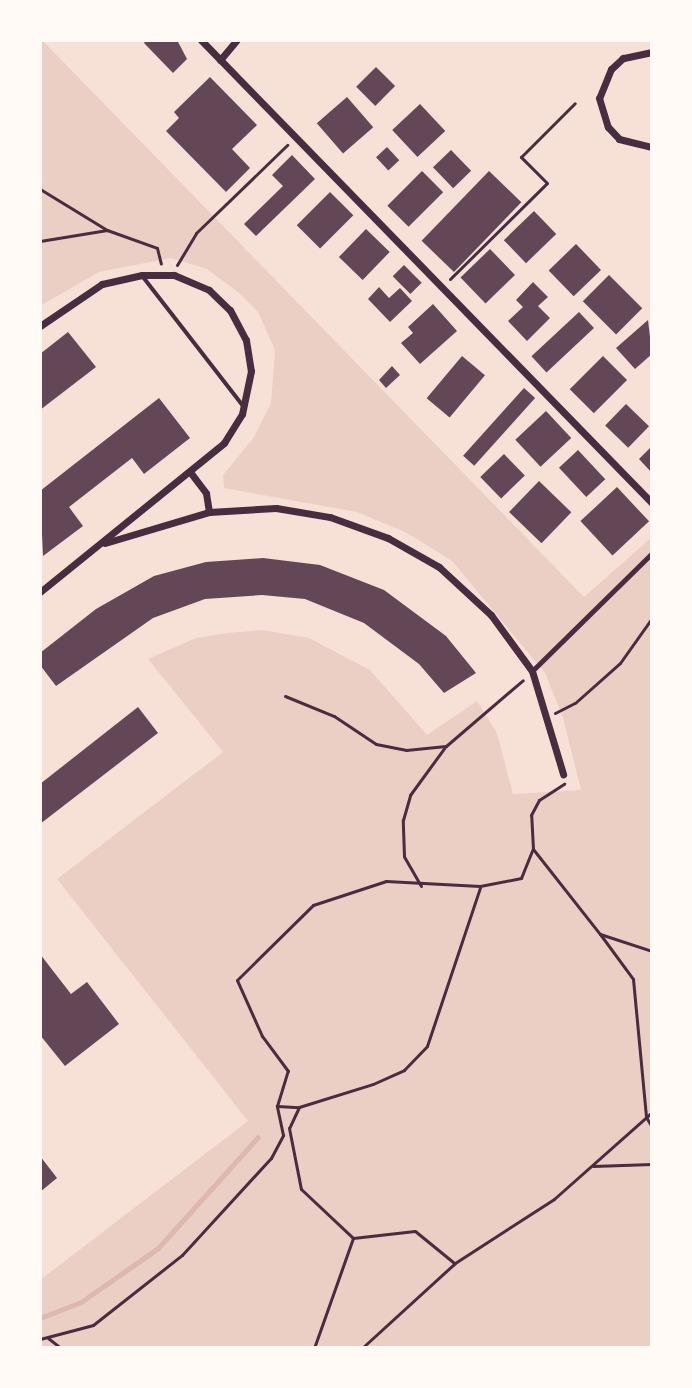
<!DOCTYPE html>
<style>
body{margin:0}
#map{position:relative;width:692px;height:1388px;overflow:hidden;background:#f7e1d7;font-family:"Playfair Display",serif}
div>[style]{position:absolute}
.green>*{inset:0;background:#ebcfc5}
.stream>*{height:5px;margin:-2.5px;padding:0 2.5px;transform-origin:2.5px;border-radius:2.5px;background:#dcb8b0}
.building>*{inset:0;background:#644757;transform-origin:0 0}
.path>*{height:3px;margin:-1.5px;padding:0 1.5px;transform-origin:1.5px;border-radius:1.5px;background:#4a2c40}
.service>*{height:4px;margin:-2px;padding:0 2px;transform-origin:2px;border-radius:2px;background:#4a2c40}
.pedestrian>*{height:5px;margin:-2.5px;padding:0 2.5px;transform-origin:2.5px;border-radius:2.5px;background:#4a2c40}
.minor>*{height:7px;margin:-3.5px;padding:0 3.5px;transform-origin:3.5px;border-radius:3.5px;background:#4a2c40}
span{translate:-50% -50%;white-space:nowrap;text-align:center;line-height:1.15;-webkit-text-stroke:6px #fffaf5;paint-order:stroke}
.frame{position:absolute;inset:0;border:42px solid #fffaf5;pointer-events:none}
</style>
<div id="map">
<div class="green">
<i style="clip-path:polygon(42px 40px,584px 597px,652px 537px,652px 1348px,40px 1348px,40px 1280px,248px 1121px,57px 879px,223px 752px,148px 659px,196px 638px,227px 633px,262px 630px,309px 638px,370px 670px,427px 735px,477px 701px,497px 733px,513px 794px,581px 790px,563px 718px,545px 673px,452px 561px,407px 533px,357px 512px,224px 488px,223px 475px,254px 437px,271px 403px,275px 350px,258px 312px,239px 293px,207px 269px,171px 258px,99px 272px,40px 306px)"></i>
</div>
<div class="stream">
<i style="left:40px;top:1318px;width:44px;rotate:-21.3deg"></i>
<i style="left:81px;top:1302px;width:94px;rotate:-35deg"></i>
<i style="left:158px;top:1248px;width:149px;rotate:-48deg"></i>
</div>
<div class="building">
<i style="clip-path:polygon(147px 40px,177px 40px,187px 59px,173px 73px,144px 43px)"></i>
<i style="left:376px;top:67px;width:27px;height:28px;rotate:45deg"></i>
<i style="clip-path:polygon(210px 77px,257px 125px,232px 149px,250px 168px,226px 192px,166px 131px,179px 118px,174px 112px)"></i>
<i style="left:347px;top:97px;width:40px;height:40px;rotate:49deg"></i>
<i style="left:420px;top:104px;width:37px;height:38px;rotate:47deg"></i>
<i style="left:387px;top:147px;width:18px;height:15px;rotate:47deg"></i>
<i style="left:451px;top:150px;width:29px;height:25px;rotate:46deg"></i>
<i style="clip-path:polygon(292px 155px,315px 179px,256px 236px,244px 224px,283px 186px,272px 175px)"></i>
<i style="left:422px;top:171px;width:30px;height:49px;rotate:45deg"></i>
<i style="left:489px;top:171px;width:45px;height:97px;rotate:44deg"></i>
<i style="left:330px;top:192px;width:33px;height:47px;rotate:45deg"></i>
<i style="left:534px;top:211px;width:32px;height:42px;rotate:46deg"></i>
<i style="left:366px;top:229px;width:33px;height:39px;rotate:44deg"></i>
<i style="left:576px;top:244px;width:36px;height:38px;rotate:46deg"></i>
<i style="left:490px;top:249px;width:36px;height:41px;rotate:46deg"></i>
<i style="left:404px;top:265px;width:25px;height:16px;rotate:45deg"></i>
<i style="left:609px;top:275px;width:47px;height:37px;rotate:45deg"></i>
<i style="clip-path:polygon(533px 282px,548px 297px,538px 306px,550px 318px,527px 341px,508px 321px,523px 307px,516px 300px)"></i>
<i style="clip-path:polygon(379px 287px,389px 298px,400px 288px,412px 301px,390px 322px,368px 299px)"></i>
<i style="clip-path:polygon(433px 304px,457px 331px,420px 364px,401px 343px,413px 333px,408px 327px)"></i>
<i style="left:579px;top:312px;width:22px;height:65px;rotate:47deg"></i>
<i style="clip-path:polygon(648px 320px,652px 354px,635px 369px,616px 348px)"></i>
<i style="clip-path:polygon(68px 332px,96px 367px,40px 410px,40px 354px)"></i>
<i style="left:462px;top:356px;width:30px;height:55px;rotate:40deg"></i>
<i style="left:603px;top:356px;width:34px;height:47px;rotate:45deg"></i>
<i style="clip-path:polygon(392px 366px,400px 375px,386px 388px,379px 380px)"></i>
<i style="left:524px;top:388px;width:15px;height:91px;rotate:42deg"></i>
<i style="clip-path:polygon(159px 398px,190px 438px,144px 474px,132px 458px,69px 507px,83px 526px,43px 556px,40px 491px)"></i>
<i style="left:626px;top:404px;width:32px;height:30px;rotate:44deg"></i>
<i style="left:546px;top:411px;width:37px;height:42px;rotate:47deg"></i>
<i style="clip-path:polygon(652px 446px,652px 473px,639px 459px)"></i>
<i style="left:578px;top:450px;width:40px;height:26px;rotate:47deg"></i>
<i style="left:504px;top:454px;width:30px;height:33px;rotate:46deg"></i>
<i style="left:539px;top:481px;width:45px;height:43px;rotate:44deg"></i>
<i style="left:617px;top:487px;width:47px;height:50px;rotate:47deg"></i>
<i style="clip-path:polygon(263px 558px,320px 565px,384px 590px,446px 636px,476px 673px,444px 693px,419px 664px,364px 623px,305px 599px,262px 595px,205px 599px,153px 618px,56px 686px,40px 665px,40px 653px,96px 609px,154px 576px,206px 562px)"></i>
<i style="clip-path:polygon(138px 707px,158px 733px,40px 824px,40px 784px)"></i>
<i style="clip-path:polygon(40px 954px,71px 994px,87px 982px,119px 1024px,65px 1066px,40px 1035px)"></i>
<i style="clip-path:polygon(40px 1156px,57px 1178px,40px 1192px)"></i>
</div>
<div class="path">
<i style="left:40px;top:189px;width:79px;rotate:31.5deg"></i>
<i style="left:107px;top:230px;width:53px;rotate:19.8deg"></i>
<i style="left:157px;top:248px;width:16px;rotate:76deg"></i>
<i style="left:40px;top:241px;width:68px;rotate:-9.3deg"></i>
<i style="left:177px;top:265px;width:37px;rotate:-59deg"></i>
<i style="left:196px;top:233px;width:127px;rotate:-44deg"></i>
<i style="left:450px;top:279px;width:136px;rotate:-44.7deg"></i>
<i style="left:547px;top:183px;width:37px;rotate:-135deg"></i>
<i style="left:521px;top:157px;width:76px;rotate:-45deg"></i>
<i style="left:285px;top:696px;width:53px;rotate:22.2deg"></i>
<i style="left:334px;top:716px;width:50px;rotate:33.7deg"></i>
<i style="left:376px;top:744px;width:31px;rotate:11deg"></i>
<i style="left:406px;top:750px;width:40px;rotate:-5.7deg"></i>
<i style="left:446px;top:746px;width:101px;rotate:-40.6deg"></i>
<i style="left:555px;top:713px;width:22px;rotate:-27deg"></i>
<i style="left:575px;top:703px;width:60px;rotate:-41.6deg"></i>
<i style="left:620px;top:663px;width:55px;rotate:-54.6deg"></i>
<i style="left:533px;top:849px;width:34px;rotate:-93deg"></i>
<i style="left:531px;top:815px;width:17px;rotate:-62deg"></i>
<i style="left:539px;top:800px;width:30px;rotate:-33deg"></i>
<i style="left:421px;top:886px;width:34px;rotate:-120deg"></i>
<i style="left:404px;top:856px;width:36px;rotate:-92deg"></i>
<i style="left:403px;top:820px;width:26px;rotate:-74deg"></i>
<i style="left:410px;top:795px;width:59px;rotate:-53.9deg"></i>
<i style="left:600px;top:934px;width:56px;rotate:53.7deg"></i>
<i style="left:633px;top:979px;width:139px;rotate:84.6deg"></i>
<i style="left:646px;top:1117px;width:12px;rotate:59deg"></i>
<i style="left:277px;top:1106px;width:37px;rotate:-73deg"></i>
<i style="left:288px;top:1071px;width:44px;rotate:-126.6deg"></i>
<i style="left:262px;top:1036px;width:61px;rotate:-114.1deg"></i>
<i style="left:237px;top:980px;width:107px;rotate:-44.6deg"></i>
<i style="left:313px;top:905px;width:77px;rotate:-18.2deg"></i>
<i style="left:386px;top:881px;width:94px;rotate:3deg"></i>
<i style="left:480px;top:886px;width:42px;rotate:-11deg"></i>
<i style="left:521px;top:878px;width:31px;rotate:-68deg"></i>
<i style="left:533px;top:849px;width:108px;rotate:51.8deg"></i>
<i style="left:600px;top:934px;width:55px;rotate:18.1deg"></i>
<i style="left:299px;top:1107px;width:77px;rotate:-17.3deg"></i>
<i style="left:373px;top:1084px;width:34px;rotate:-24deg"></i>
<i style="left:404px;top:1070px;width:33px;rotate:-46deg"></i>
<i style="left:427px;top:1046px;width:167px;rotate:-71.5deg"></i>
<i style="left:593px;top:1166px;width:59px;rotate:-1.9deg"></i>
<i style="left:353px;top:1238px;width:62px;rotate:-6.4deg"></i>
<i style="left:415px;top:1231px;width:49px;rotate:39.2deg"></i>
<i style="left:48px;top:1338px;width:16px;rotate:38deg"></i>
<i style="left:40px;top:1339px;width:55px;rotate:-14.8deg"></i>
<i style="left:93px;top:1325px;width:113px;rotate:-38.2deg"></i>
<i style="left:182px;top:1255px;width:132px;rotate:-47.5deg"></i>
<i style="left:271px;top:1158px;width:26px;rotate:-62deg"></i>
<i style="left:283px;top:1135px;width:30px;rotate:-102deg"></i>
<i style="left:277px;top:1106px;width:22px;rotate:3deg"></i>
<i style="left:299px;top:1107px;width:23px;rotate:115deg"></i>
<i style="left:289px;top:1128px;width:62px;rotate:78.9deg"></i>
<i style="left:301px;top:1189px;width:71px;rotate:43.3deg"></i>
<i style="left:353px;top:1238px;width:117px;rotate:109.5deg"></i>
<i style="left:362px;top:1348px;width:126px;rotate:-42.4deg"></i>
<i style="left:455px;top:1263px;width:118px;rotate:-32.9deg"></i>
<i style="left:554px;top:1199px;width:131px;rotate:-41.6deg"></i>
</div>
<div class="service">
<i style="left:143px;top:277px;width:163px;rotate:52.2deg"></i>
</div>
<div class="pedestrian">
<i style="left:532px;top:671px;width:168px;rotate:-44.5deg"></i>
</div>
<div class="minor">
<i style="left:201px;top:40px;width:646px;rotate:45.75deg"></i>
<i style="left:652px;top:52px;width:30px;rotate:168deg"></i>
<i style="left:623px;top:58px;width:16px;rotate:137deg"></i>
<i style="left:611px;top:69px;width:31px;rotate:112deg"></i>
<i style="left:599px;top:98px;width:30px;rotate:73deg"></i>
<i style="left:608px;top:127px;width:16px;rotate:47deg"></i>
<i style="left:619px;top:139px;width:34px;rotate:14deg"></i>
<i style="left:220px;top:60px;width:26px;rotate:-50deg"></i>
<i style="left:40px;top:326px;width:75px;rotate:-34.1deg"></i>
<i style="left:102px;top:284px;width:41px;rotate:-12.7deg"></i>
<i style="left:142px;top:275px;width:32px"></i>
<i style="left:174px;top:275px;width:38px;rotate:23deg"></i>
<i style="left:209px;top:290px;width:29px;rotate:44deg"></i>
<i style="left:230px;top:310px;width:34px;rotate:62deg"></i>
<i style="left:246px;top:340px;width:31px;rotate:81deg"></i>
<i style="left:251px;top:371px;width:44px;rotate:101.8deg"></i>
<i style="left:242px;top:414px;width:34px;rotate:122deg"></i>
<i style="left:224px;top:443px;width:237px;rotate:141deg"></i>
<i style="left:209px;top:512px;width:67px;rotate:-3.4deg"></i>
<i style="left:276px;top:508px;width:55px;rotate:9.5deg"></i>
<i style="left:330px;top:517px;width:62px;rotate:19.9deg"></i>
<i style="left:388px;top:538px;width:59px;rotate:29.6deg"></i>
<i style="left:439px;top:567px;width:71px;rotate:42.7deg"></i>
<i style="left:491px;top:615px;width:69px;rotate:53.8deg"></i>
<i style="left:532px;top:671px;width:108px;rotate:73.2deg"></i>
<i style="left:105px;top:543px;width:109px;rotate:-16.6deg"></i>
<i style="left:209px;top:512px;width:19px;rotate:-99deg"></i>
<i style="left:206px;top:493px;width:25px;rotate:-127deg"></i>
</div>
<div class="frame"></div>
</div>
